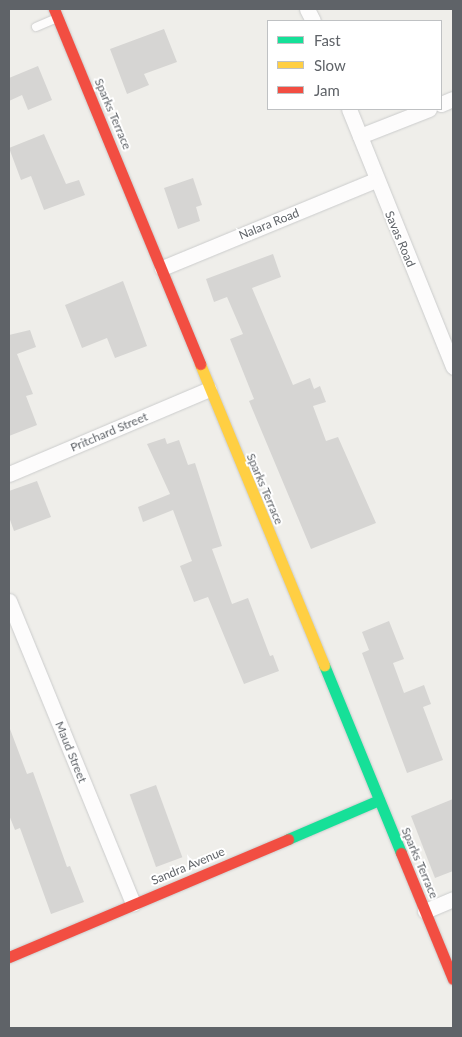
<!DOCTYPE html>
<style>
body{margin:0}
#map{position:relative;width:462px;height:1037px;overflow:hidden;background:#efeeea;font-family:Lato,sans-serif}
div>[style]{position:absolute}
.building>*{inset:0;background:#d6d5d3;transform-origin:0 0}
.roads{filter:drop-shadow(0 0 1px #cbcccc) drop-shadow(0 0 1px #cbcccc)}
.lane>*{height:8px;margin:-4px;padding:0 4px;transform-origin:4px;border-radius:4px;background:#fdfcfc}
.street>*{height:15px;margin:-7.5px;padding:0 7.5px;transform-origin:7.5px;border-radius:7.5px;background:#fdfcfc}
.fast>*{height:11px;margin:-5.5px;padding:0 5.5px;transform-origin:5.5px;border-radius:5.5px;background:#16e098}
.slow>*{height:11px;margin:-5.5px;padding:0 5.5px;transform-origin:5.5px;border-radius:5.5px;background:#ffcf43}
.jam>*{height:11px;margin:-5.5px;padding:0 5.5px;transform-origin:5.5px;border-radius:5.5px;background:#f24e42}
span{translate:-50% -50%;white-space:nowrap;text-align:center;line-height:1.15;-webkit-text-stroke:4px #fff;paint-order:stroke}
.street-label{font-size:12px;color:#5f6368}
.frame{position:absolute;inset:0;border:10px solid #5f6368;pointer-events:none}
.legend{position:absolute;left:267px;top:20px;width:175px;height:90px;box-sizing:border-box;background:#fff;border:1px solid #bfc1c3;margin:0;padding:6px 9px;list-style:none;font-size:15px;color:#5f6368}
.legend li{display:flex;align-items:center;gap:10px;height:25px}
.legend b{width:25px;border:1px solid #bfc1c3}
</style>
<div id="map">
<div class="building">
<i style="clip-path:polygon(164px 29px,177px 62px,144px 74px,149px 85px,127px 94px,110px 49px)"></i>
<i style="clip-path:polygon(38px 66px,52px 100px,28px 110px,22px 95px,9px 101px,9px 78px)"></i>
<i style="clip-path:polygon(44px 134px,66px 184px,79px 180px,85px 195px,44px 210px,31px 176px,21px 180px,9px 148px)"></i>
<i style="clip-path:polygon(193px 178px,202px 205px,196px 207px,200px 221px,178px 229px,164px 188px)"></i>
<i style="clip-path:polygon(273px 254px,281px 277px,252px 288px,293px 385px,310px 378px,314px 389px,320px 386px,326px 402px,313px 406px,326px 441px,338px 437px,376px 523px,311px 549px,249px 401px,254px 399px,230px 339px,243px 334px,227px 297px,214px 302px,206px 279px)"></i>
<i style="clip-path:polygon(123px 281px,147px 346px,115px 358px,107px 338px,82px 348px,65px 305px)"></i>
<i style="clip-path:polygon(30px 330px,36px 347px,17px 354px,33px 394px,26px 396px,37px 425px,9px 436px,9px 335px)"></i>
<i style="clip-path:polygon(165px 438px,167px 444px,179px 440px,188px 465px,195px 463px,222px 546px,212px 549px,232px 604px,248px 598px,270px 656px,273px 655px,279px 671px,244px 684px,208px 597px,194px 602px,180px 566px,192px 561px,173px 510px,143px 522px,138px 507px,170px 494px,147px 444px)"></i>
<i style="clip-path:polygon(37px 481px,51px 517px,14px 531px,9px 517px,9px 491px)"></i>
<i style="clip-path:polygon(389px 621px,404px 659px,393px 663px,404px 693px,424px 685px,431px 704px,423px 707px,443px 760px,407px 773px,362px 653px,369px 650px,362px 632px)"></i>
<i style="clip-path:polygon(10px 729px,27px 774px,33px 772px,67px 867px,70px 866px,84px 902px,51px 914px,20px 828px,15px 830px,9px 815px)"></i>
<i style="left:156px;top:785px;width:77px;height:28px;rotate:70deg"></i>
<i style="clip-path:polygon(453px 799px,453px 871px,435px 878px,411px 816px)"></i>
</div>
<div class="roads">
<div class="lane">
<i style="left:36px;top:27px;width:21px;rotate:-23deg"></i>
</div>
<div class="street">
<i style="left:307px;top:9px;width:13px;rotate:63deg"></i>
<i style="left:441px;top:104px;width:13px;rotate:-23deg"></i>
<i style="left:349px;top:109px;width:278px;rotate:68deg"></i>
<i style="left:360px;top:136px;width:74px;rotate:-21.4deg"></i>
<i style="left:162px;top:268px;width:230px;rotate:-22.4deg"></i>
<i style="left:9px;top:474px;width:217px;rotate:-23deg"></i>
<i style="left:9px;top:601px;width:327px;rotate:67.7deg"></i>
<i style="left:425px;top:911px;width:30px;rotate:-23deg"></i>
</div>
<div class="fast">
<i style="left:324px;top:665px;width:203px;rotate:67.7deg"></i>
<i style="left:288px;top:839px;width:99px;rotate:-23.2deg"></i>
</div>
<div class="slow">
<i style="left:200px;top:364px;width:326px;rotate:67.6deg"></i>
</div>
<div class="jam">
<i style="left:54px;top:9px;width:384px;rotate:67.6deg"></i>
<i style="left:401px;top:853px;width:136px;rotate:67.6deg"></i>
<i style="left:9px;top:957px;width:303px;rotate:-22.9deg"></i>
</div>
</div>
<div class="street-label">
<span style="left:113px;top:114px;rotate:67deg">Sparks Terrace</span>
<span style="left:269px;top:224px;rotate:-22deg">Nalara Road</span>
<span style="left:400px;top:239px;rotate:67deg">Savas Road</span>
<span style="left:109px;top:432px;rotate:-23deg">Pritchard Street</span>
<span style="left:265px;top:489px;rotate:67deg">Sparks Terrace</span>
<span style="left:71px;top:752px;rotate:68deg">Maud Street</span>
<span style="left:420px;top:863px;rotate:67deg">Sparks Terrace</span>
<span style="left:188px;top:866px;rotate:-23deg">Sandra Avenue</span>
</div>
<div class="frame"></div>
<ul class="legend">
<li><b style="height:6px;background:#16e098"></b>Fast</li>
<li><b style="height:6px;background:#ffcf43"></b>Slow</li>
<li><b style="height:6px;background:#f24e42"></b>Jam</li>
</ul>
</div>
